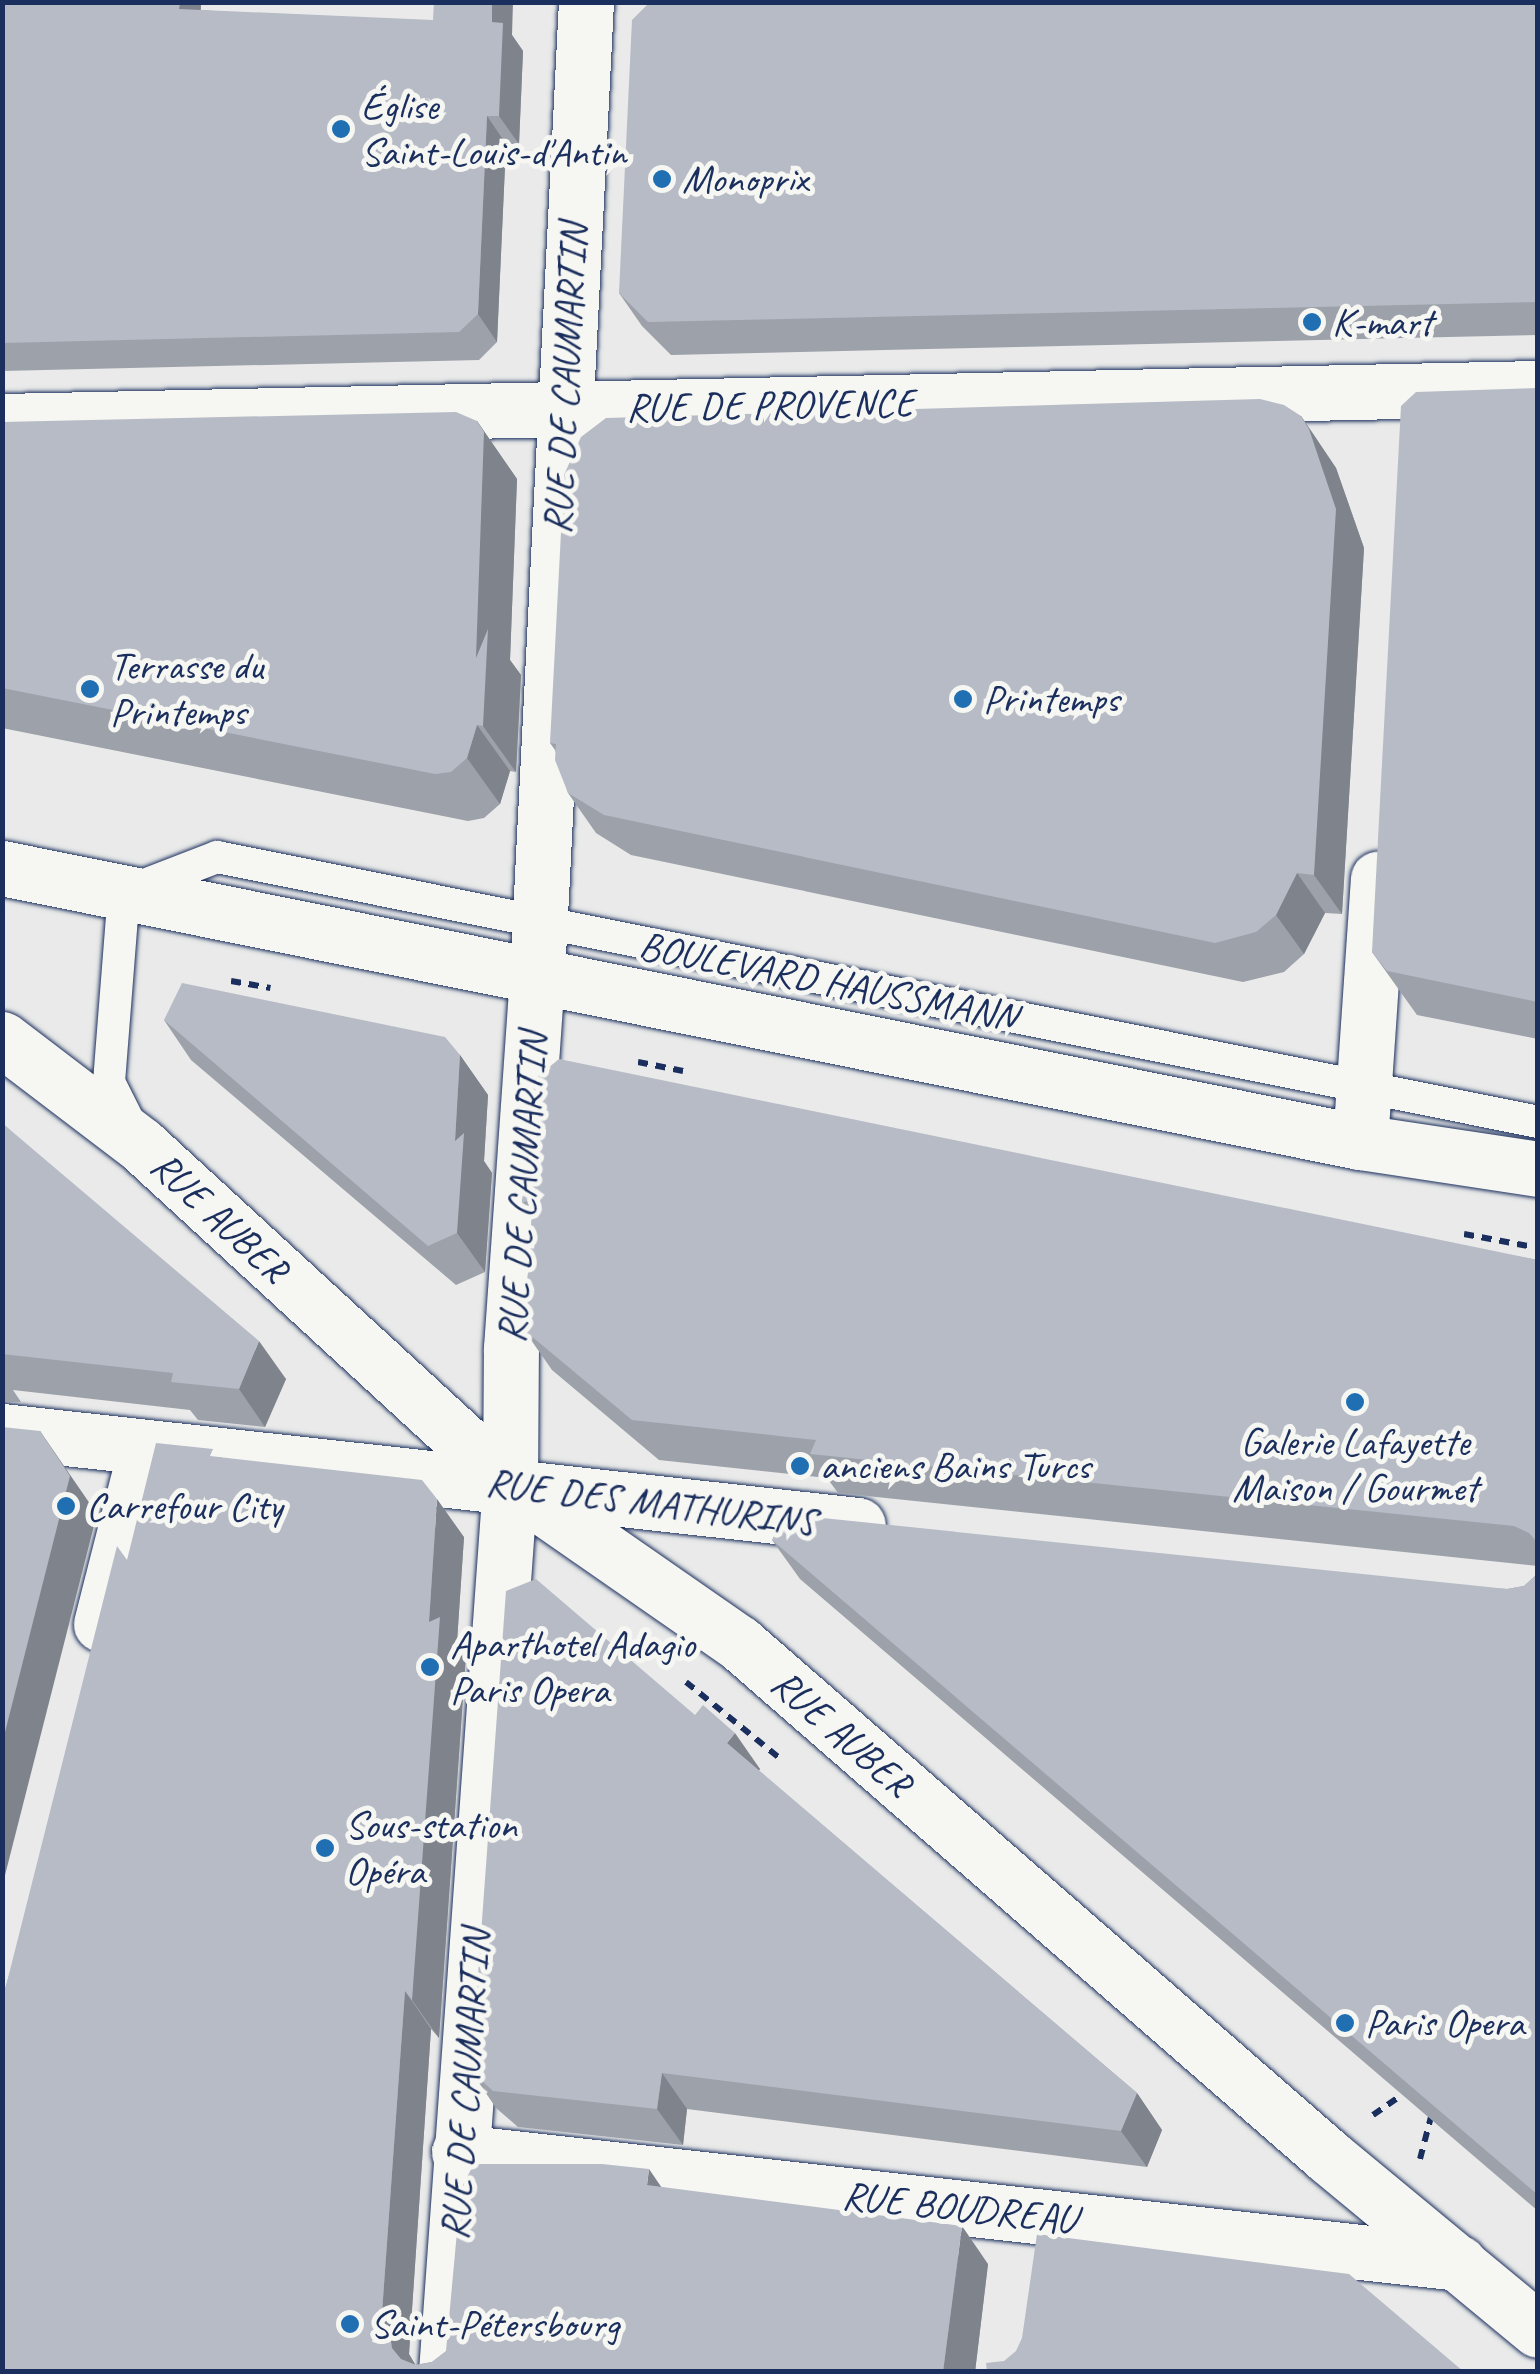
<!DOCTYPE html>
<meta charset="utf-8">
<style>
body{margin:0}
#map{position:relative;width:1540px;height:2374px;overflow:hidden;background:#e9eae9;font-family:Caveat,sans-serif}
div>[style]{position:absolute}
.path>*{height:6px;margin-top:-3px;transform-origin:0;background:repeating-linear-gradient(90deg,#1b2f5e 0 10px,transparent 0 18px)}
.roads{filter:drop-shadow(0 0 2px #1b2f5e) drop-shadow(0 0 2px #1b2f5e)}
.lane>*{height:32px;margin:-16px;padding:0 16px;transform-origin:16px;border-radius:16px;background:#f6f6f2}
.street>*{height:55px;margin:-27.5px;padding:0 27.5px;transform-origin:27.5px;border-radius:27.5px;background:#f6f6f2}
.secondary>*{height:55px;margin:-27.5px;padding:0 27.5px;transform-origin:27.5px;border-radius:27.5px;background:#f6f6f2}
.primary>*{height:55px;margin:-27.5px;padding:0 27.5px;transform-origin:27.5px;border-radius:27.5px;background:#f6f6f2}
.wall>*{inset:0;background:#9da1aa}
.shaded-wall>*{inset:0;background:#7f838b}
.building>*{inset:0;background:#b6bbc6}
.dots>*{width:28px;height:28px;translate:-50% -50%;box-sizing:border-box;border:5px solid #f6f6f2;border-radius:50%}
span{translate:-50% -50%;white-space:nowrap;text-align:center;line-height:1.15;-webkit-text-stroke:10px #f6f6f2;paint-order:stroke}
.poi-label{font-size:40px;color:#1b2f5e}
.left{translate:0 -50%;text-align:left}
.street-label{font-size:40px;color:#1b2f5e}
.frame{position:absolute;inset:0;border:5px solid #1b2f5e;pointer-events:none}
</style>
<div id="map">
<div class="path">
<i style="left:231px;top:981px;width:40px;rotate:10deg"></i>
<i style="left:638px;top:1062px;width:46px;rotate:11.3deg"></i>
<i style="left:1464px;top:1234px;width:65px;rotate:10.6deg"></i>
<i style="left:686px;top:1682px;width:124px;rotate:39.1deg"></i>
<i style="left:1373px;top:2115px;width:35px;rotate:-35deg"></i>
<i style="left:1420px;top:2159px;width:48px;rotate:-75.4deg"></i>
</div>
<div class="roads">
<div class="lane">
<i style="left:132px;top:1128px;width:51px;rotate:-116.6deg"></i>
<i style="left:109px;top:1082px;width:190px;rotate:-85.5deg"></i>
<i style="left:124px;top:893px;width:100px;rotate:-21.2deg"></i>
<i style="left:217px;top:857px;width:1347px;rotate:11.34deg"></i>
</div>
<div class="street">
<i style="left:2px;top:421px;width:1536px;rotate:-1.23deg"></i>
<i style="left:1360px;top:1142px;width:264px;rotate:-86.1deg"></i>
<i style="left:2px;top:1431px;width:861px;rotate:6.27deg"></i>
<i style="left:101px;top:1624px;width:182px;rotate:-75.7deg"></i>
<i style="left:459px;top:2152px;width:1006px;rotate:6.33deg"></i>
<i style="left:446px;top:2372px;width:890px;rotate:-85.88deg"></i>
<i style="left:510px;top:1484px;width:136px;rotate:-89.6deg"></i>
<i style="left:511px;top:1348px;width:374px;rotate:-86deg"></i>
<i style="left:537px;top:975px;width:974px;rotate:-87.12deg"></i>
</div>
<div class="secondary">
<i style="left:2px;top:1039px;width:175px;rotate:37.3deg"></i>
<i style="left:141px;top:1145px;width:501px;rotate:42.57deg"></i>
<i style="left:510px;top:1484px;width:279px;rotate:34.8deg"></i>
<i style="left:739px;top:1643px;width:782px;rotate:41.06deg"></i>
<i style="left:1329px;top:2157px;width:271px;rotate:39.6deg"></i>
</div>
<div class="primary">
<i style="left:2px;top:868px;width:1385px;rotate:11.41deg"></i>
<i style="left:1360px;top:1142px;width:180px;rotate:8.6deg"></i>
</div>
</div>
<div class="wall">
<i style="clip-path:polygon(2px 2px,201px 2px,201px 10px,512px 35px,523px 51px,519px 144px,506px 144px,497px 342px,479px 360px,2px 371px)"></i>
<i style="clip-path:polygon(1538px 2px,1538px 335px,671px 355px,642px 326px,619px 293px)"></i>
<i style="clip-path:polygon(1538px 388px,1538px 1039px,1417px 1015px,1372px 952px)"></i>
<i style="clip-path:polygon(1301px 416px,1336px 468px,1364px 548px,1342px 914px,1325px 913px,1304px 954px,1284px 972px,1243px 982px,631px 855px,596px 833px,568px 793px,555px 750px,550px 743px)"></i>
<i style="clip-path:polygon(477px 421px,517px 479px,510px 660px,521px 675px,516px 772px,510px 771px,500px 804px,484px 818px,468px 821px,2px 728px,2px 422px)"></i>
<i style="clip-path:polygon(164px 1020px,460px 1055px,488px 1095px,484px 1161px,492px 1173px,485px 1272px,456px 1285px,191px 1060px)"></i>
<i style="clip-path:polygon(531px 1082px,1538px 1260px,1538px 1566px,838px 1493px,827px 1478px,659px 1460px,552px 1370px,524px 1330px,532px 1217px,522px 1203px)"></i>
<i style="clip-path:polygon(2px 1123px,286px 1379px,265px 1427px,198px 1420px,190px 1410px,13px 1390px,21px 1402px,2px 1402px)"></i>
<i style="clip-path:polygon(219px 1457px,464px 1537px,457px 1642px,466px 1655px,439px 2038px,431px 2029px,409px 2354px,415px 2365px,432px 2362px,661px 2187px,988px 2264px,975px 2372px,2px 2372px,6px 1986px,127px 1560px)"></i>
<i style="clip-path:polygon(772px 1540px,1507px 1589px,1524px 1586px,1536px 1575px,1538px 1571px,1538px 2211px,800px 1579px)"></i>
<i style="clip-path:polygon(695px 1715px,760px 1769px,759px 1771px,1137px 2093px,1162px 2130px,1147px 2167px,687px 2109px,683px 2145px,518px 2127px,496px 2108px,471px 2071px)"></i>
</div>
<div class="shaded-wall">
<i style="clip-path:polygon(180px 2px,201px 2px,199px 37px,179px 9px)"></i>
<i style="clip-path:polygon(492px 2px,513px 2px,512px 35px,523px 51px,519px 144px,499px 116px,492px 22px)"></i>
<i style="clip-path:polygon(487px 116px,506px 144px,497px 342px,478px 314px)"></i>
<i style="clip-path:polygon(1301px 416px,1336px 468px,1364px 548px,1342px 914px,1314px 875px)"></i>
<i style="clip-path:polygon(477px 421px,517px 479px,510px 660px,521px 675px,516px 772px,483px 726px,476px 658px)"></i>
<i style="clip-path:polygon(477px 725px,510px 771px,500px 804px,467px 758px)"></i>
<i style="clip-path:polygon(1297px 873px,1325px 913px,1304px 954px,1276px 915px)"></i>
<i style="clip-path:polygon(460px 1055px,488px 1095px,484px 1161px,492px 1173px,485px 1272px,457px 1233px,455px 1141px)"></i>
<i style="clip-path:polygon(259px 1341px,286px 1379px,265px 1427px,239px 1389px)"></i>
<i style="clip-path:polygon(40px 1431px,97px 1514px,2px 1887px,2px 1744px)"></i>
<i style="clip-path:polygon(437px 1499px,464px 1537px,457px 1642px,466px 1655px,439px 2038px,412px 2000px,429px 1622px)"></i>
<i style="clip-path:polygon(735px 1733px,760px 1769px,752px 1779px,727px 1743px)"></i>
<i style="clip-path:polygon(405px 1991px,431px 2029px,409px 2354px,415px 2364px,416px 2372px,380px 2341px)"></i>
<i style="clip-path:polygon(662px 2073px,687px 2109px,683px 2145px,657px 2109px)"></i>
<i style="clip-path:polygon(1137px 2093px,1162px 2130px,1147px 2167px,1121px 2131px)"></i>
<i style="clip-path:polygon(649px 2169px,675px 2207px,647px 2185px)"></i>
<i style="clip-path:polygon(962px 2226px,988px 2264px,975px 2372px,943px 2372px)"></i>
</div>
<div class="building">
<i style="clip-path:polygon(2px 2px,180px 2px,179px 9px,433px 20px,434px 2px,492px 2px,492px 22px,503px 23px,499px 116px,487px 116px,478px 314px,459px 332px,2px 343px)"></i>
<i style="clip-path:polygon(650px 2px,1538px 2px,1538px 302px,648px 322px,619px 293px,632px 20px)"></i>
<i style="clip-path:polygon(1538px 388px,1538px 1002px,1387px 971px,1372px 952px,1401px 406px,1416px 392px)"></i>
<i style="clip-path:polygon(1260px 399px,1284px 405px,1301px 416px,1309px 429px,1336px 509px,1314px 875px,1297px 873px,1276px 915px,1256px 932px,1215px 943px,604px 815px,568px 793px,555px 760px,556px 744px,550px 743px,564px 475px,581px 437px,606px 418px)"></i>
<i style="clip-path:polygon(456px 412px,477px 421px,484px 432px,476px 658px,488px 629px,483px 726px,477px 725px,467px 758px,451px 772px,435px 774px,2px 688px,2px 422px)"></i>
<i style="clip-path:polygon(182px 983px,445px 1037px,460px 1055px,455px 1141px,464px 1133px,457px 1233px,428px 1246px,164px 1020px)"></i>
<i style="clip-path:polygon(559px 1059px,1538px 1260px,1538px 1543px,1529px 1533px,1514px 1526px,810px 1454px,816px 1440px,632px 1420px,524px 1330px,533px 1199px,522px 1203px,531px 1082px)"></i>
<i style="clip-path:polygon(2px 1123px,259px 1341px,239px 1389px,171px 1382px,173px 1373px,2px 1354px)"></i>
<i style="clip-path:polygon(2px 1427px,40px 1431px,70px 1476px,2px 1744px)"></i>
<i style="clip-path:polygon(156px 1443px,213px 1449px,210px 1456px,422px 1480px,437px 1499px,429px 1622px,440px 1617px,412px 2000px,405px 1991px,380px 2341px,389px 2326px,392px 2348px,401px 2359px,416px 2365px,432px 2362px,446px 2351px,461px 2188px,474px 2164px,602px 2164px,649px 2169px,647px 2185px,962px 2226px,943px 2372px,2px 2372px,2px 1991px,6px 1986px,117px 1546px,127px 1560px)"></i>
<i style="clip-path:polygon(784px 1514px,1507px 1589px,1524px 1586px,1536px 1575px,1538px 1571px,1538px 2195px,772px 1540px)"></i>
<i style="clip-path:polygon(536px 1579px,695px 1715px,703px 1705px,735px 1733px,727px 1743px,1137px 2093px,1121px 2131px,662px 2073px,657px 2109px,493px 2091px,471px 2071px,506px 1591px)"></i>
<i style="clip-path:polygon(1037px 2234px,1349px 2274px,1464px 2372px,987px 2372px,986px 2363px,1004px 2361px,1016px 2351px,1022px 2338px)"></i>
</div>
<div class="dots">
<i style="left:341px;top:129px;background:#1f6fb2"></i>
<i style="left:662px;top:179px;background:#1f6fb2"></i>
<i style="left:1312px;top:322px;background:#1f6fb2"></i>
<i style="left:90px;top:689px;background:#1f6fb2"></i>
<i style="left:963px;top:699px;background:#1f6fb2"></i>
<i style="left:1355px;top:1402px;background:#1f6fb2"></i>
<i style="left:800px;top:1466px;background:#1f6fb2"></i>
<i style="left:66px;top:1506px;background:#1f6fb2"></i>
<i style="left:430px;top:1667px;background:#1f6fb2"></i>
<i style="left:325px;top:1848px;background:#1f6fb2"></i>
<i style="left:1345px;top:2023px;background:#1f6fb2"></i>
<i style="left:350px;top:2324px;background:#1f6fb2"></i>
</div>
<div class="poi-label">
<span class="left" style="left:361px;top:129px">Église<br>Saint-Louis-d'Antin</span>
<span class="left" style="left:682px;top:179px">Monoprix</span>
<span class="left" style="left:1332px;top:322px">K-mart</span>
<span class="left" style="left:110px;top:689px">Terrasse du<br>Printemps</span>
<span class="left" style="left:983px;top:699px">Printemps</span>
<span style="left:1355px;top:1465px">Galerie Lafayette<br>Maison / Gourmet</span>
<span class="left" style="left:820px;top:1466px">anciens Bains Turcs</span>
<span class="left" style="left:86px;top:1506px">Carrefour City</span>
<span class="left" style="left:450px;top:1667px">Aparthotel Adagio<br>Paris Opera</span>
<span class="left" style="left:345px;top:1848px">Sous-station<br>Opéra</span>
<span class="left" style="left:1365px;top:2023px">Paris Opera</span>
<span class="left" style="left:370px;top:2324px">Saint-Pétersbourg</span>
</div>
<div class="street-label">
<span style="left:565px;top:379px;rotate:-87deg">RUE DE CAUMARTIN</span>
<span style="left:770px;top:405px;rotate:-1deg">RUE DE PROVENCE</span>
<span style="left:828px;top:981px;rotate:11deg">BOULEVARD HAUSSMANN</span>
<span style="left:522px;top:1188px;rotate:-86deg">RUE DE CAUMARTIN</span>
<span style="left:220px;top:1217px;rotate:43deg">RUE AUBER</span>
<span style="left:651px;top:1502px;rotate:7deg">RUE DES MATHURINS</span>
<span style="left:842px;top:1733px;rotate:41deg">RUE AUBER</span>
<span style="left:465px;top:2085px;rotate:-86deg">RUE DE CAUMARTIN</span>
<span style="left:959px;top:2207px;rotate:6deg">RUE BOUDREAU</span>
</div>
<div class="frame"></div>
</div>
